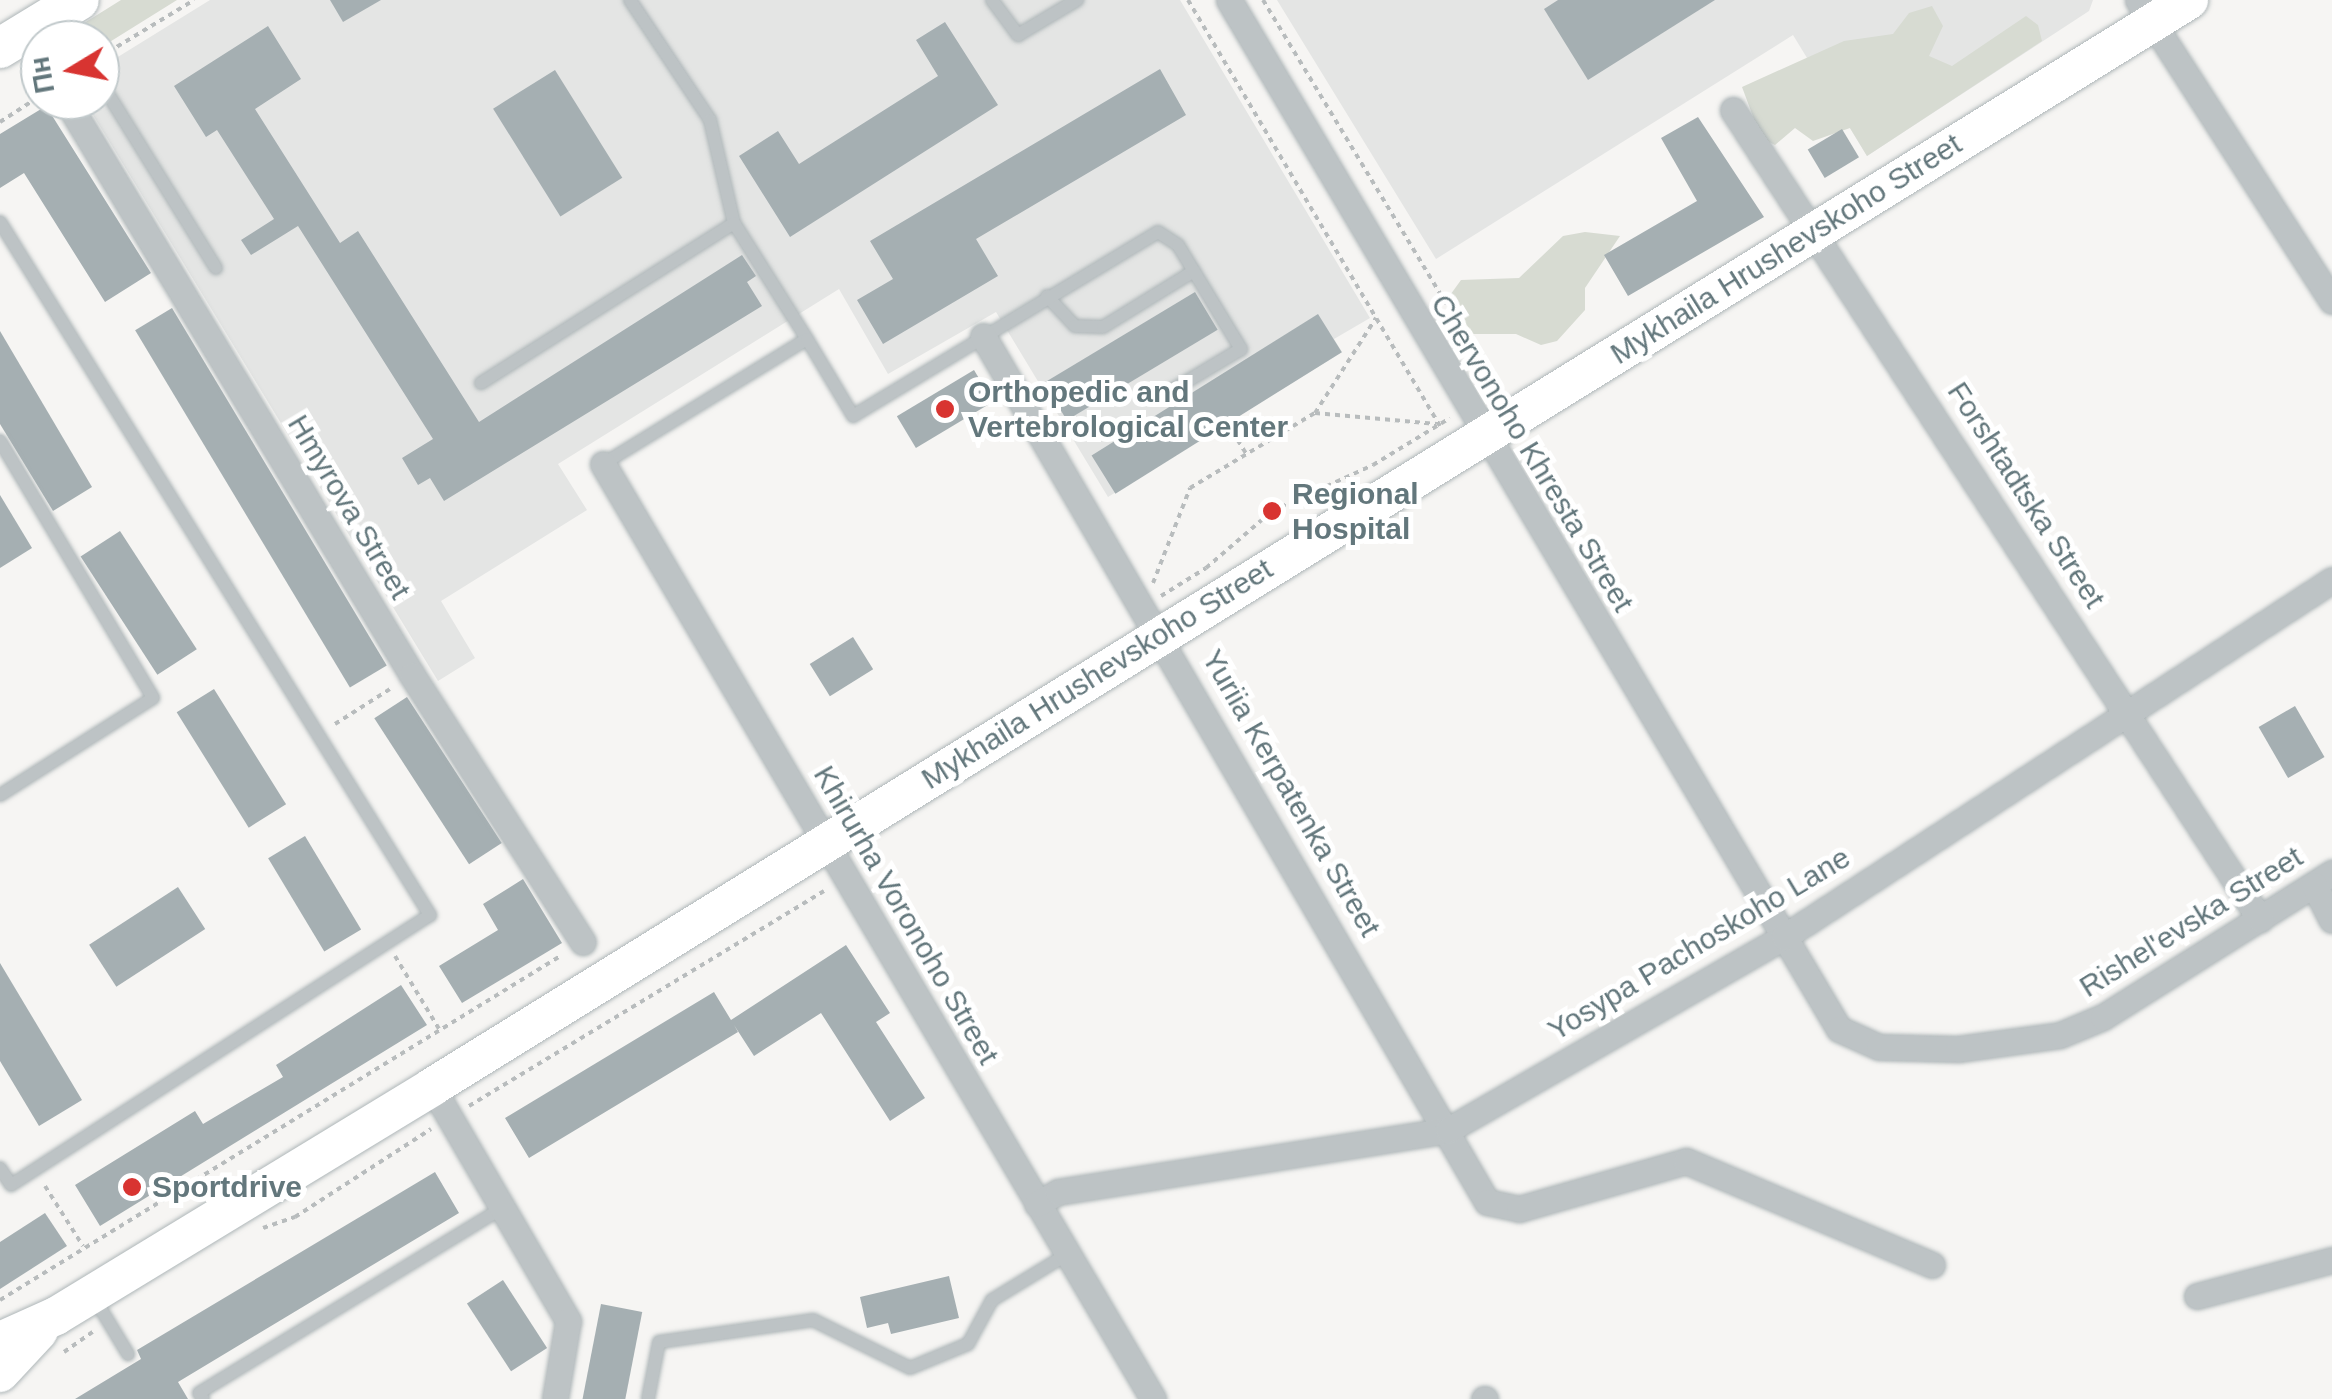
<!DOCTYPE html>
<meta charset="utf-8">
<style>
body{margin:0}
#map{position:relative;width:2332px;height:1399px;overflow:hidden;background:#f6f5f3;font-family:Helvetica,sans-serif}
div>[style]{position:absolute}
.built>*{inset:0;background:#e4e5e4}
.green>*{inset:0;background:#d7dbd2}
.building>*{inset:0;background:#a5afb2;transform-origin:0 0}
.path>*{height:4px;margin-top:-2px;transform-origin:0;background:repeating-linear-gradient(90deg,#b8bcbd 0 5px,transparent 0 10px)}
.roads{filter:drop-shadow(0 0 2px #aeb6b8) drop-shadow(0 0 2px #aeb6b8)}
.lane>*{height:12px;margin:-6px;padding:0 6px;transform-origin:6px;border-radius:6px;background:#bdc3c5}
.street>*{height:25px;margin:-12.5px;padding:0 12.5px;transform-origin:12.5px;border-radius:12.5px;background:#bdc3c5}
.secondary>*{height:38px;margin:-19px;padding:0 19px;transform-origin:19px;border-radius:19px;background:#fff}
.primary>*{height:40px;margin:-20px;padding:0 20px;transform-origin:20px;border-radius:20px;background:#fff}
.dots>*{width:28px;height:28px;translate:-50% -50%;box-sizing:border-box;border:5px solid #fff;border-radius:50%}
span{translate:-50% -50%;white-space:nowrap;text-align:center;line-height:1.15;-webkit-text-stroke:10px #fff;paint-order:stroke}
.street-label{font-size:30px;color:#63777c}
.poi-label{font-size:30px;color:#63777c;font-weight:700}
.left{translate:0 -50%;text-align:left}
.north{position:absolute;left:20px;top:20px;width:100px;height:100px;box-sizing:border-box;background:#fff;border:2px solid #c1c9cb;border-radius:50%;rotate:260deg;font-size:28px;font-weight:700;line-height:40px;text-align:center;color:#63777c}
.north::after{content:'';display:block;margin:auto;width:35px;height:45px;background:#d83431;clip-path:polygon(50% 0,100% 100%,50% 72%,0 100%)}
</style>
<div id="map">
<div class="built">
<i style="clip-path:polygon(210px 0,1180px 0,1370px 318px,1334px 339px,1342px 352px,1108px 497px,996px 312px,888px 374px,839px 289px,558px 464px,587px 510px,441px 601px,475px 658px,438px 681px,84px 100px,100px 100px,100px 68px)"></i>
<i style="clip-path:polygon(1277px 0,2093px 0,2089px 11px,1867px 156px,1793px 35px,1436px 259px)"></i>
</div>
<div class="green">
<i style="clip-path:polygon(121px 0,177px 0,100px 48px,100px 40px,90px 40px,81px 25px)"></i>
<i style="clip-path:polygon(1932px 6px,1943px 26px,1929px 56px,1952px 66px,2026px 16px,2038px 25px,2042px 41px,1867px 156px,1850px 128px,1813px 141px,1795px 128px,1775px 145px,1761px 138px,1742px 87px,1844px 41px,1893px 34px,1909px 13px)"></i>
<i style="clip-path:polygon(1585px 232px,1620px 236px,1585px 288px,1585px 310px,1557px 341px,1541px 345px,1516px 334px,1473px 334px,1448px 298px,1461px 280px,1519px 278px,1563px 236px)"></i>
</div>
<div class="building">
<i style="clip-path:polygon(330px 0,381px 0,343px 22px)"></i>
<i style="clip-path:polygon(1558px 0,1715px 0,1588px 80px,1544px 9px)"></i>
<i style="clip-path:polygon(945px 22px,998px 105px,790px 237px,739px 156px,778px 131px,799px 164px,938px 76px,916px 40px)"></i>
<i style="clip-path:polygon(268px 26px,301px 79px,255px 109px,340px 243px,358px 231px,479px 422px,742px 255px,756px 276px,747px 282px,762px 306px,444px 501px,430px 478px,418px 485px,402px 458px,433px 439px,298px 226px,251px 255px,241px 240px,274px 219px,217px 130px,206px 137px,174px 86px)"></i>
<i style="clip-path:polygon(1160px 69px,1186px 115px,976px 239px,998px 276px,883px 344px,857px 300px,893px 279px,870px 241px)"></i>
<i style="left:555px;top:70px;width:127px;height:73px;rotate:58deg"></i>
<i style="clip-path:polygon(46px 106px,151px 273px,105px 302px,24px 173px,0 188px,0 134px)"></i>
<i style="clip-path:polygon(1698px 117px,1764px 217px,1628px 296px,1604px 255px,1697px 201px,1661px 138px)"></i>
<i style="left:1842px;top:129px;width:33px;height:40px;rotate:59deg"></i>
<i style="left:1195px;top:292px;width:44px;height:176px;rotate:59deg"></i>
<i style="left:172px;top:308px;width:417px;height:43px;rotate:59deg"></i>
<i style="left:1318px;top:314px;width:45px;height:267px;rotate:58deg"></i>
<i style="clip-path:polygon(0 331px,92px 487px,53px 511px,0 424px)"></i>
<i style="left:974px;top:370px;width:37px;height:90px;rotate:59deg"></i>
<i style="clip-path:polygon(0 495px,32px 548px,0 568px)"></i>
<i style="left:120px;top:531px;width:141px;height:47px;rotate:57deg"></i>
<i style="left:853px;top:637px;width:38px;height:51px;rotate:58deg"></i>
<i style="left:214px;top:689px;width:136px;height:44px;rotate:58deg"></i>
<i style="left:407px;top:697px;width:174px;height:39px;rotate:57deg"></i>
<i style="left:2295px;top:706px;width:59px;height:42px;rotate:60deg"></i>
<i style="left:305px;top:836px;width:109px;height:43px;rotate:59deg"></i>
<i style="clip-path:polygon(523px 879px,562px 943px,462px 1003px,439px 966px,498px 930px,483px 904px)"></i>
<i style="left:178px;top:887px;width:50px;height:106px;rotate:57deg"></i>
<i style="clip-path:polygon(846px 945px,890px 1013px,876px 1022px,925px 1098px,890px 1121px,821px 1013px,754px 1056px,734px 1025px,738px 1032px,529px 1158px,505px 1118px,714px 992px,731px 1020px)"></i>
<i style="clip-path:polygon(0 963px,82px 1100px,39px 1126px,0 1061px)"></i>
<i style="clip-path:polygon(401px 985px,427px 1025px,100px 1226px,75px 1185px,195px 1111px,203px 1124px,283px 1077px,276px 1065px)"></i>
<i style="clip-path:polygon(435px 1172px,459px 1213px,178px 1382px,188px 1399px,75px 1399px,141px 1359px,137px 1350px)"></i>
<i style="clip-path:polygon(45px 1213px,67px 1246px,0 1289px,0 1242px)"></i>
<i style="clip-path:polygon(949px 1276px,959px 1318px,891px 1334px,888px 1323px,867px 1328px,860px 1297px)"></i>
<i style="left:503px;top:1280px;width:81px;height:43px;rotate:57deg"></i>
<i style="left:601px;top:1304px;width:42px;height:97px;rotate:11deg"></i>
</div>
<div class="path">
<i style="left:1188px;top:0;width:495px;rotate:59.4deg"></i>
<i style="left:1263px;top:0;width:350px;rotate:58.9deg"></i>
<i style="left:1444px;top:300px;width:80px;rotate:63.1deg"></i>
<i style="left:100px;top:57px;width:110px;rotate:-31.2deg"></i>
<i style="left:0;top:122px;width:48px;rotate:-33deg"></i>
<i style="left:1315px;top:413px;width:113px;rotate:-57.3deg"></i>
<i style="left:1227px;top:423px;width:36px;rotate:58deg"></i>
<i style="left:1153px;top:583px;width:102px;rotate:-68.7deg"></i>
<i style="left:1190px;top:488px;width:146px;rotate:-31deg"></i>
<i style="left:1315px;top:413px;width:122px;rotate:5.2deg"></i>
<i style="left:1161px;top:596px;width:53px;rotate:-31.9deg"></i>
<i style="left:1206px;top:568px;width:87px;rotate:-40.8deg"></i>
<i style="left:1272px;top:511px;width:111px;rotate:-24.5deg"></i>
<i style="left:1373px;top:465px;width:90px;rotate:-31.4deg"></i>
<i style="left:335px;top:724px;width:65px;rotate:-32.5deg"></i>
<i style="left:395px;top:956px;width:85px;rotate:58.9deg"></i>
<i style="left:469px;top:1106px;width:415px;rotate:-31.2deg"></i>
<i style="left:45px;top:1186px;width:71px;rotate:57.7deg"></i>
<i style="left:263px;top:1228px;width:34px;rotate:-19deg"></i>
<i style="left:295px;top:1217px;width:162px;rotate:-32.9deg"></i>
<i style="left:0;top:1300px;width:659px;rotate:-31.54deg"></i>
<i style="left:64px;top:1352px;width:35px;rotate:-35deg"></i>
</div>
<div class="roads">
<div class="lane">
<i style="left:630px;top:0;width:144px;rotate:56.3deg"></i>
<i style="left:710px;top:120px;width:106px;rotate:76.9deg"></i>
<i style="left:992px;top:0;width:44px;rotate:53.4deg"></i>
<i style="left:1018px;top:35px;width:69px;rotate:-30.7deg"></i>
<i style="left:59px;top:15px;width:29px;rotate:59deg"></i>
<i style="left:100px;top:81px;width:220px;rotate:58.2deg"></i>
<i style="left:0;top:222px;width:816px;rotate:58.18deg"></i>
<i style="left:430px;top:915px;width:498px;rotate:147.2deg"></i>
<i style="left:11px;top:1185px;width:20px;rotate:-123deg"></i>
<i style="left:1047px;top:296px;width:41px;rotate:47deg"></i>
<i style="left:1075px;top:326px;width:28px;rotate:2deg"></i>
<i style="left:1103px;top:327px;width:107px;rotate:-31.6deg"></i>
<i style="left:481px;top:383px;width:299px;rotate:-32.3deg"></i>
<i style="left:734px;top:223px;width:137px;rotate:57.8deg"></i>
<i style="left:0;top:441px;width:299px;rotate:59.2deg"></i>
<i style="left:153px;top:698px;width:181px;rotate:147.6deg"></i>
<i style="left:603px;top:464px;width:239px;rotate:-31.5deg"></i>
<i style="left:807px;top:339px;width:90px;rotate:59.1deg"></i>
<i style="left:853px;top:416px;width:356px;rotate:-31.1deg"></i>
<i style="left:1158px;top:232px;width:24px;rotate:33deg"></i>
<i style="left:1178px;top:245px;width:122px;rotate:58.8deg"></i>
<i style="left:1241px;top:349px;width:90px;rotate:149.1deg"></i>
<i style="left:93px;top:1296px;width:68px;rotate:58.9deg"></i>
<i style="left:203px;top:1399px;width:7px;rotate:-124deg"></i>
<i style="left:199px;top:1393px;width:355px;rotate:-31.4deg"></i>
<i style="left:648px;top:1399px;width:58px;rotate:-79.1deg"></i>
<i style="left:659px;top:1342px;width:156px;rotate:-8.1deg"></i>
<i style="left:813px;top:1320px;width:108px;rotate:26.3deg"></i>
<i style="left:910px;top:1368px;width:63px;rotate:-22.5deg"></i>
<i style="left:968px;top:1344px;width:50px;rotate:-61.4deg"></i>
<i style="left:992px;top:1300px;width:87px;rotate:-31.3deg"></i>
</div>
<div class="street">
<i style="left:1229px;top:0;width:1196px;rotate:59.34deg"></i>
<i style="left:1839px;top:1029px;width:44px;rotate:24.2deg"></i>
<i style="left:1879px;top:1047px;width:79px;rotate:1.5deg"></i>
<i style="left:1958px;top:1049px;width:103px;rotate:-7.8deg"></i>
<i style="left:2060px;top:1035px;width:47px;rotate:-22.7deg"></i>
<i style="left:2103px;top:1017px;width:271px;rotate:-32.2deg"></i>
<i style="left:2138px;top:0;width:358px;rotate:57.2deg"></i>
<i style="left:66px;top:100px;width:671px;rotate:58.96deg"></i>
<i style="left:412px;top:675px;width:317px;rotate:57.4deg"></i>
<i style="left:1733px;top:110px;width:966px;rotate:56.92deg"></i>
<i style="left:983px;top:336px;width:1002px;rotate:59.8deg"></i>
<i style="left:1487px;top:1202px;width:33px;rotate:12deg"></i>
<i style="left:1519px;top:1209px;width:174px;rotate:-16deg"></i>
<i style="left:1686px;top:1161px;width:267px;rotate:22.9deg"></i>
<i style="left:603px;top:464px;width:1085px;rotate:59.53deg"></i>
<i style="left:2314px;top:885px;width:39px;rotate:63deg"></i>
<i style="left:432px;top:1087px;width:271px;rotate:59.8deg"></i>
<i style="left:568px;top:1321px;width:79px;rotate:99.5deg"></i>
<i style="left:1037px;top:1204px;width:24px;rotate:-30deg"></i>
<i style="left:1058px;top:1192px;width:395px;rotate:-9deg"></i>
<i style="left:1448px;top:1130px;width:387px;rotate:-29.9deg"></i>
<i style="left:1784px;top:937px;width:654px;rotate:-33.08deg"></i>
<i style="left:2197px;top:1296px;width:140px;rotate:-14.9deg"></i>
<i style="left:1484px;top:1399px;width:1px"></i>
</div>
<div class="secondary">
<i style="left:0;top:1341px;width:61px;rotate:-24.1deg"></i>
<i style="left:56px;top:1316px;width:440px;rotate:-31.3deg"></i>
<i style="left:432px;top:1087px;width:2066px;rotate:-31.74deg"></i>
<i style="left:0;top:1373px;width:57px;rotate:-47.1deg"></i>
</div>
<div class="primary">
<i style="left:0;top:48px;width:92px;rotate:-31.3deg"></i>
</div>
</div>
<div class="dots">
<i style="left:945px;top:409px;background:#d83431"></i>
<i style="left:1272px;top:511px;background:#d83431"></i>
<i style="left:132px;top:1187px;background:#d83431"></i>
</div>
<div class="street-label">
<span style="left:1786px;top:249px;rotate:-32deg">Mykhaila Hrushevskoho Street</span>
<span style="left:1532px;top:453px;rotate:59deg">Chervonoho Khresta Street</span>
<span style="left:2026px;top:495px;rotate:57deg">Forshtadtska Street</span>
<span style="left:349px;top:507px;rotate:59deg">Hmyrova Street</span>
<span style="left:1097px;top:674px;rotate:-32deg">Mykhaila Hrushevskoho Street</span>
<span style="left:1291px;top:793px;rotate:60deg">Yuriia Kerpatenka Street</span>
<span style="left:906px;top:915px;rotate:60deg">Khirurha Voronoho Street</span>
<span style="left:2191px;top:922px;rotate:-32deg">Rishel'evska Street</span>
<span style="left:1699px;top:944px;rotate:-31deg">Yosypa Pachoskoho Lane</span>
</div>
<div class="poi-label">
<span class="left" style="left:968px;top:409px">Orthopedic and<br>Vertebrological Center</span>
<span class="left" style="left:1292px;top:511px">Regional<br>Hospital</span>
<span class="left" style="left:152px;top:1187px">Sportdrive</span>
</div>
<div class="north">Пн</div>
</div>
